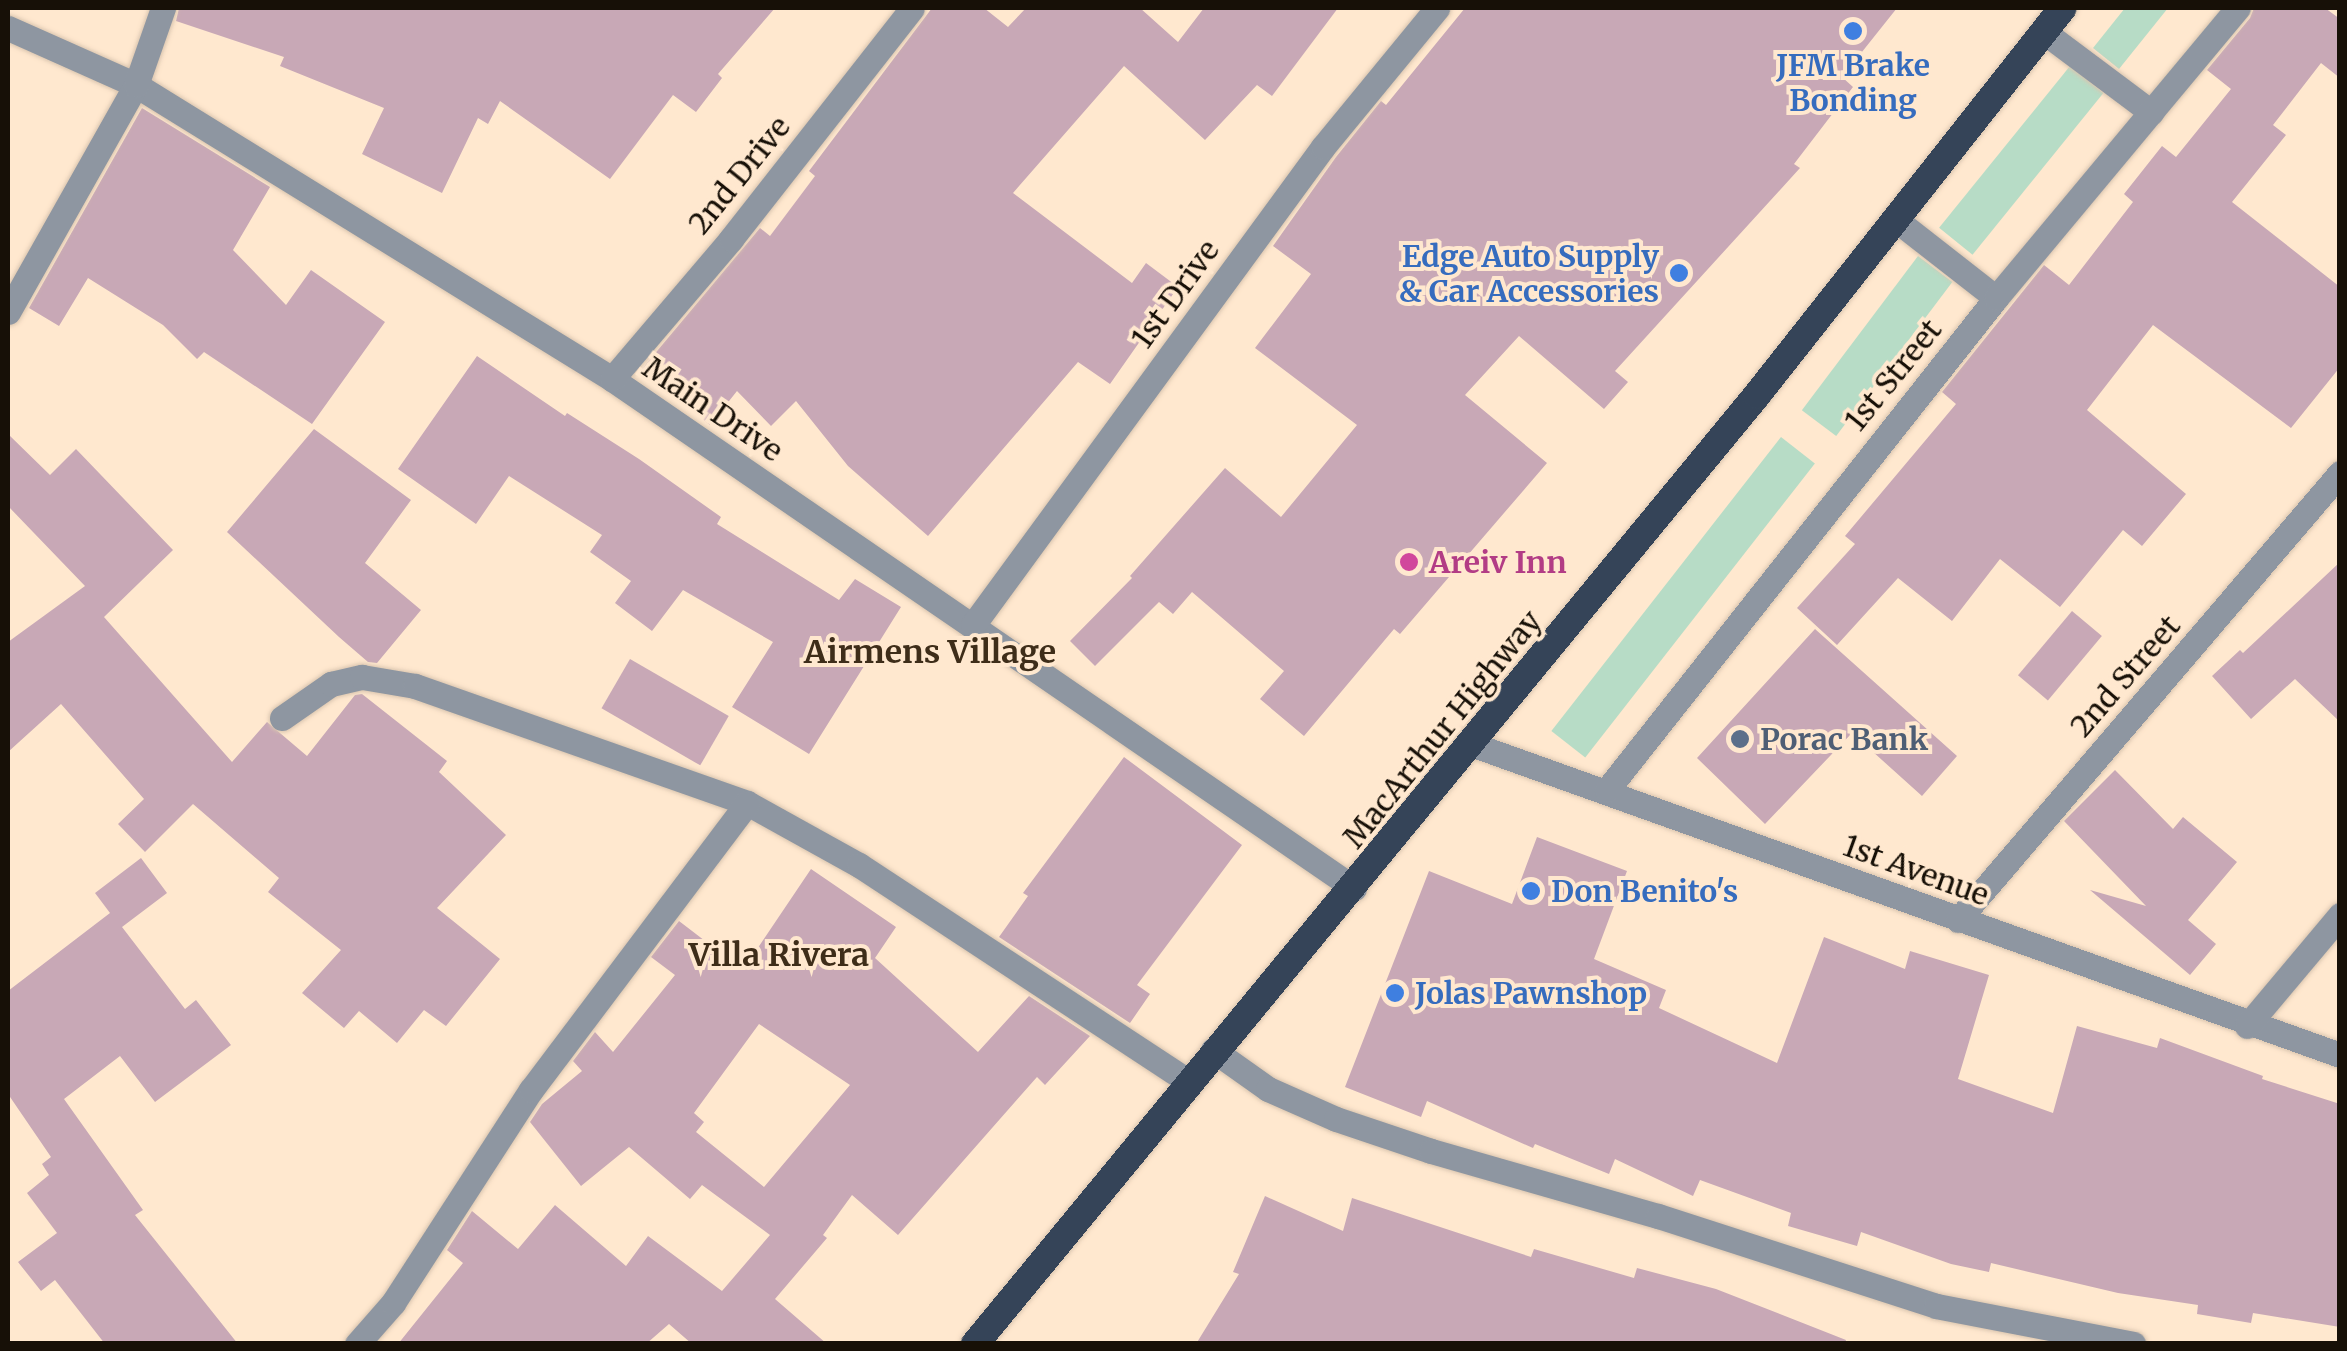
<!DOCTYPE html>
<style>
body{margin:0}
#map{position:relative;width:2347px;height:1351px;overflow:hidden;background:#ffe8cf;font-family:Merriweather,serif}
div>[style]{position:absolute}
.green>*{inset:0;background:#b7dcc6;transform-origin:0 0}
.building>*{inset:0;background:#c8a8b6;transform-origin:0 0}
.roads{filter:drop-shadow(0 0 2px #dac5af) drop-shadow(0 0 2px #dac5af)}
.minor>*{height:25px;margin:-12.5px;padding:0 12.5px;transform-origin:12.5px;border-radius:12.5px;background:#8e96a1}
.trunk>*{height:28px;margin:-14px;padding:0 14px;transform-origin:14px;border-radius:14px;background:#354458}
.dots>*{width:28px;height:28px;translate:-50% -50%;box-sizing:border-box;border:5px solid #ffe8cf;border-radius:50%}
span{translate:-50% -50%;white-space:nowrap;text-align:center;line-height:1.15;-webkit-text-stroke:8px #ffe8cf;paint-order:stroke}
.shop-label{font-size:30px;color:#366cbe;font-weight:700}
.right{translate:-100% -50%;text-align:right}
.left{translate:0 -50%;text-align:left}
.street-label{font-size:30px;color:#171007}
.hotel-label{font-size:30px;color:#b23c85;font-weight:700}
.service-label{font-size:30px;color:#4e5e75;font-weight:700}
.neighbourhood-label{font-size:32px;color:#3e2d19;font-weight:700}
.frame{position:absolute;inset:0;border:10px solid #171007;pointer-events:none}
</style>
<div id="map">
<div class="green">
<i style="clip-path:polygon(2125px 8px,2168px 8px,2119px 69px,2093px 48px)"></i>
<i style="left:2070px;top:66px;width:43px;height:208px;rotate:39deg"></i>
<i style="left:1918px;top:256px;width:43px;height:193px;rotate:37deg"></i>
<i style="left:1781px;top:437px;width:43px;height:373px;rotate:38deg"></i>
</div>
<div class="building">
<i style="clip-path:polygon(179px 8px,775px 8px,718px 74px,722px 78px,696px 112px,673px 95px,610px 179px,500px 101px,488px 124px,478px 118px,442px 193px,362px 154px,384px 108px,280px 66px,284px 57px,176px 21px)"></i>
<i style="clip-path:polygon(932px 8px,984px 8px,1008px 27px,1026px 8px,1140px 8px,1178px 42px,1204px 8px,1338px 8px,1272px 96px,1257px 85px,1205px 140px,1124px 66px,1013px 193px,1132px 283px,1146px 263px,1178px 287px,1110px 384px,1078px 362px,928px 536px,848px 466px,796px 401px,771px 426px,737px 391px,710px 425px,642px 369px,760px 228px,770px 236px,815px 176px,809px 171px)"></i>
<i style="clip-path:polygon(1465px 8px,1897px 8px,1842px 77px,1853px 87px,1794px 164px,1800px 168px,1615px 371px,1628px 382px,1604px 409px,1519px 336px,1465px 395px,1547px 463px,1400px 634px,1394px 629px,1304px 736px,1260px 699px,1284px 671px,1192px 592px,1173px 614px,1159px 602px,1095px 666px,1070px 641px,1132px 578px,1130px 576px,1225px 468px,1281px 517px,1357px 425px,1255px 348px,1311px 274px,1273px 246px,1336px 157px,1381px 101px,1386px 105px)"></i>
<i style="clip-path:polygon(2254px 8px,2325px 8px,2340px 19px,2340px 78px,2321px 63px,2273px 125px,2286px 135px,2232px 202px,2340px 287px,2340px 367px,2291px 428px,2153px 325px,2087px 410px,2186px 494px,2142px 546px,2123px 530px,2060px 607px,2000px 559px,1952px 621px,1898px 578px,1837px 645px,1797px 608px,1855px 544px,1845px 536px,1956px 404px,1942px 392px,2044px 265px,2069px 285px,2133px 202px,2124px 194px,2162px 146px,2176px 157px,2231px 89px,2207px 70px,2250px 18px)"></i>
<i style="clip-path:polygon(142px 108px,270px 187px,233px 250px,286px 305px,311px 270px,385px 322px,312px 424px,204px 352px,197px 359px,163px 325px,88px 278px,59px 326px,29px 308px)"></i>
<i style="clip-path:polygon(477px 356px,565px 416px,567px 413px,639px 459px,721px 517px,717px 524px,839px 600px,855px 579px,901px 607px,809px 754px,732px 707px,773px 642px,683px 590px,652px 631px,615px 603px,631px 581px,590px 552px,602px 535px,509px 476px,476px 524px,398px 469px)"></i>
<i style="clip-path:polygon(314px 429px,411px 500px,365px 563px,421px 610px,377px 663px,368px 662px,339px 637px,227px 532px)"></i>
<i style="clip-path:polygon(8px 434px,50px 475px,76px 449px,173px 550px,104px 617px,232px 762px,267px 722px,307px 756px,355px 695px,362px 694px,447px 761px,439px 772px,506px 835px,437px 908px,500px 959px,446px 1026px,424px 1010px,397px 1043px,359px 1011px,344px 1028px,302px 993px,341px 950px,268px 892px,279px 878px,193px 804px,145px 852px,118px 824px,144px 799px,61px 704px,8px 752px,8px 642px,85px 586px,8px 506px)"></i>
<i style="clip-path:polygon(2340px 562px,2340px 722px,2295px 679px,2251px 719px,2212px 676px,2240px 650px,2243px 653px)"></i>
<i style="left:2072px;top:611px;width:39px;height:84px;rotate:40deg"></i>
<i style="clip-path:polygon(1815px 629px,1957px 756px,1922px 796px,1852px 733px,1765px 824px,1697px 758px)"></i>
<i style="left:630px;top:659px;width:114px;height:57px;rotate:30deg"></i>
<i style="clip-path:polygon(1124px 757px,1242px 845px,1137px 985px,1150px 994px,1130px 1023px,999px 937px,1028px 896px,1023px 893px)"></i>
<i style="clip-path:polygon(2115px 770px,2173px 829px,2183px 817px,2237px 862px,2188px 920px,2216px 944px,2190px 975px,2090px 890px,2146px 906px,2064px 821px)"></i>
<i style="clip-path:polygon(1537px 837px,1627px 871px,1594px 959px,1666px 990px,1659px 1008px,1777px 1063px,1824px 937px,1905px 969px,1910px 951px,1989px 975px,1958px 1079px,2053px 1113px,2077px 1026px,2157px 1048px,2160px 1038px,2263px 1076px,2262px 1079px,2340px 1104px,2340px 1327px,2253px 1313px,2251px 1323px,2197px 1314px,2198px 1305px,2118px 1293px,1991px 1263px,1989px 1272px,1951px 1264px,1861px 1232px,1857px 1246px,1788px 1226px,1791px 1213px,1700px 1180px,1693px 1196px,1615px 1159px,1609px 1174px,1535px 1144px,1533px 1148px,1427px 1101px,1421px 1117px,1345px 1087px,1429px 871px,1512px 904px)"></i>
<i style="clip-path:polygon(141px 858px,167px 893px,122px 927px,185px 1009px,196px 1000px,231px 1045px,155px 1102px,120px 1056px,64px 1099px,143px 1210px,135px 1215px,238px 1344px,105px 1344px,55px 1280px,41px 1291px,18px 1262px,57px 1233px,27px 1193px,49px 1175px,42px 1164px,51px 1157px,8px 1094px,8px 991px,110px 913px,95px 893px)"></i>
<i style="clip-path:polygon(evenodd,811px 869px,896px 927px,875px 958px,978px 1052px,1029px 996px,1090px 1036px,1045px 1085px,1037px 1077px,898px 1235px,852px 1195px,823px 1235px,827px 1238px,775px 1299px,827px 1344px,692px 1344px,669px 1324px,646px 1344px,398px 1344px,463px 1263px,447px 1250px,472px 1211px,518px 1249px,555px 1205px,626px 1266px,648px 1236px,722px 1291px,770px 1235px,702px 1185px,690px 1199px,629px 1147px,581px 1186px,530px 1122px,542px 1104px,582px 1071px,573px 1061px,595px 1032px,613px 1052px,675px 975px,651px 957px,679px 921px,743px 970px,811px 869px,759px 1024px,850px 1085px,764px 1187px,696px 1132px,704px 1122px,694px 1113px,759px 1024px)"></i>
<i style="clip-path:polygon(1265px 1196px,1343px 1231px,1352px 1198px,1531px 1257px,1534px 1249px,1634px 1278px,1637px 1268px,1716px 1289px,1846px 1340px,1845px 1344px,1196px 1344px,1239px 1274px,1233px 1272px)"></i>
</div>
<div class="roads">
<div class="minor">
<i style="left:8px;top:28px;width:140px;rotate:24deg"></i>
<i style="left:136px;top:85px;width:559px;rotate:31.7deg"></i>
<i style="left:612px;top:379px;width:900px;rotate:34.45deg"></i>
<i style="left:2044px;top:32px;width:134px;rotate:36.8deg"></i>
<i style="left:1895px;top:219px;width:128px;rotate:38deg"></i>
<i style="left:8px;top:312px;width:261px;rotate:-60.6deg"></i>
<i style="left:136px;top:85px;width:82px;rotate:-70.7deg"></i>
<i style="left:612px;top:379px;width:184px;rotate:-49.6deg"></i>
<i style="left:731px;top:239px;width:293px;rotate:-51.9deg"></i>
<i style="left:973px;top:625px;width:592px;rotate:-53.79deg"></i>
<i style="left:1323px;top:147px;width:180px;rotate:-50.6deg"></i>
<i style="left:282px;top:718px;width:60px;rotate:-34.8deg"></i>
<i style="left:331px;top:684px;width:32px;rotate:-13deg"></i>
<i style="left:362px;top:677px;width:54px;rotate:9.6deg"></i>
<i style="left:415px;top:686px;width:352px;rotate:19.4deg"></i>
<i style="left:747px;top:803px;width:128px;rotate:29deg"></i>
<i style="left:859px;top:865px;width:394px;rotate:33.3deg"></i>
<i style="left:1471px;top:744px;width:923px;rotate:19.69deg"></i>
<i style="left:1607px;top:790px;width:627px;rotate:-51.67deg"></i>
<i style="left:1996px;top:298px;width:378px;rotate:-50.2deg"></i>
<i style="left:1958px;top:920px;width:588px;rotate:-49.48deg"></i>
<i style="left:2247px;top:1026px;width:145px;rotate:-50deg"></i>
<i style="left:1213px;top:1050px;width:67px;rotate:35.3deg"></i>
<i style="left:1268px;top:1089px;width:74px;rotate:23.8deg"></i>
<i style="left:1336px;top:1119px;width:100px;rotate:18.6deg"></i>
<i style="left:1431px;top:1151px;width:236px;rotate:16deg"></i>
<i style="left:1658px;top:1216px;width:292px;rotate:17.9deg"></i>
<i style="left:1936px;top:1306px;width:201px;rotate:10.9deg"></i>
<i style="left:357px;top:1344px;width:55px;rotate:-48.7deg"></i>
<i style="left:393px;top:1303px;width:254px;rotate:-57.1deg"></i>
<i style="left:531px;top:1090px;width:359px;rotate:-53deg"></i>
</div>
<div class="trunk">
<i style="left:975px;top:1344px;width:1230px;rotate:-50.51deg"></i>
<i style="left:1757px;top:395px;width:493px;rotate:-51.7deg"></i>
</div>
</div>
<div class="dots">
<i style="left:1853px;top:31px;background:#3f7fe0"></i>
<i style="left:1679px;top:273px;background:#3f7fe0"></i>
<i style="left:1409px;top:562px;background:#d1479c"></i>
<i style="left:1740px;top:739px;background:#5c6f8a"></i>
<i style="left:1531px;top:891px;background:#3f7fe0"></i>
<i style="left:1395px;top:993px;background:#3f7fe0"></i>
</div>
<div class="shop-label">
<span style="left:1853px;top:82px">JFM Brake<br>Bonding</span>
<span class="right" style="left:1659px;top:273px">Edge Auto Supply<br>&amp; Car Accessories</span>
<span class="left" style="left:1551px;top:891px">Don Benito's</span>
<span class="left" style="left:1415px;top:993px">Jolas Pawnshop</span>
</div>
<div class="street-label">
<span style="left:739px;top:175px;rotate:-51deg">2nd Drive</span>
<span style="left:1175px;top:294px;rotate:-54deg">1st Drive</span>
<span style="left:1893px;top:375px;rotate:-51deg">1st Street</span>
<span style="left:713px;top:409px;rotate:34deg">Main Drive</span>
<span style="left:2125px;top:676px;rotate:-49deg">2nd Street</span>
<span style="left:1442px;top:729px;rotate:-51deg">MacArthur Highway</span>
<span style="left:1916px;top:870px;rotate:20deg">1st Avenue</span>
</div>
<div class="hotel-label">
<span class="left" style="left:1429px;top:562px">Areiv Inn</span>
</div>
<div class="service-label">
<span class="left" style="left:1760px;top:739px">Porac Bank</span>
</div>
<div class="neighbourhood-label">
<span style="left:930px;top:652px">Airmens Village</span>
<span style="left:779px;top:955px">Villa Rivera</span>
</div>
<div class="frame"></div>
</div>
